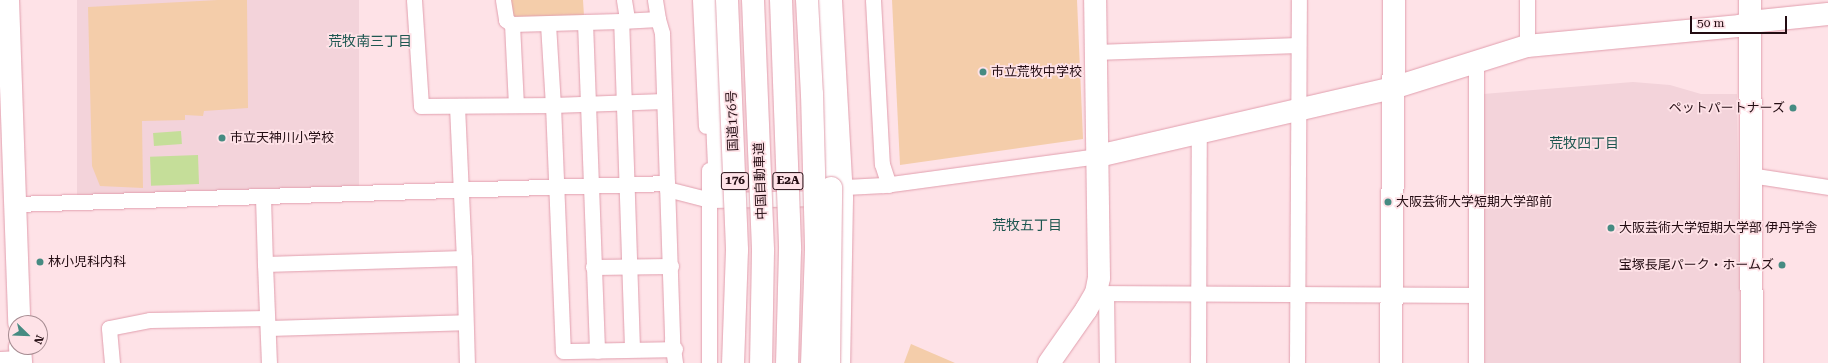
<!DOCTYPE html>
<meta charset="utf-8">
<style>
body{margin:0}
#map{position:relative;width:1828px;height:363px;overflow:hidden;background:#fee2e7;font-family:"Roboto Serif","Noto Sans JP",serif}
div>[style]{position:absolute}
.built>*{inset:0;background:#f3d3da;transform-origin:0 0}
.green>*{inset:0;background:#f4cdaa}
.water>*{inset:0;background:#c5de99;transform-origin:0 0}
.roads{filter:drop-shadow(0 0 1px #e19fae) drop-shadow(0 0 1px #e19fae)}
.street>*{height:15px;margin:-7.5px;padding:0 7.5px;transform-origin:7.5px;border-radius:7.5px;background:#fff}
.secondary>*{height:22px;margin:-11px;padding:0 11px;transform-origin:11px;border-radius:11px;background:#fff}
.highway>*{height:22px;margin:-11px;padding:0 11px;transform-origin:11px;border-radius:11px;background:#fff}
.bridges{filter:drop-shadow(0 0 1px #e19fae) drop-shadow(0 0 1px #e19fae)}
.highway-bridge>*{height:22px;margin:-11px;padding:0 11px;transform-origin:11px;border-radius:11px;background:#fff}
.dots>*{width:11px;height:11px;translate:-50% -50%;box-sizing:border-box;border:2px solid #fee2e7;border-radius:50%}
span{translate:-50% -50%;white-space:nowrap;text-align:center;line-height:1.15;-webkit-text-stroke:3.5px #fee2e7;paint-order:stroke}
.shield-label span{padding:1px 3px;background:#fee2e7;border:1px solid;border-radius:3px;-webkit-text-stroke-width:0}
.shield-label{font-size:12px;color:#230c12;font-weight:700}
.poi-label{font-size:13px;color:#230c12}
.left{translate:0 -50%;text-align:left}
.right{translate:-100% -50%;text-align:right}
.street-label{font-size:13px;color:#230c12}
.neighbourhood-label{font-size:14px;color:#1e5751}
.north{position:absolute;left:8px;top:315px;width:40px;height:40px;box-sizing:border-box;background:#fee2e7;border:1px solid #a68c92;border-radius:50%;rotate:113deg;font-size:11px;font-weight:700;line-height:16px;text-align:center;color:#230c12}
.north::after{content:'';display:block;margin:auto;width:14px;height:18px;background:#468b82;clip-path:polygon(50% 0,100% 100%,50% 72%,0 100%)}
.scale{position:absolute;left:1690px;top:16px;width:97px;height:18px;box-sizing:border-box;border:2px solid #230c12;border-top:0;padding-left:5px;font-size:12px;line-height:14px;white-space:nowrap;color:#230c12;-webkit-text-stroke:3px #fee2e7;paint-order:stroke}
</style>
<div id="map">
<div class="built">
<i style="left:77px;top:0;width:282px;height:197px"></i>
<i style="clip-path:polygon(1633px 82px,1670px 85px,1701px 94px,1737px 94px,1741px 363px,1485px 363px,1483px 94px)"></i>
</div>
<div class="green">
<i style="clip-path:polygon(218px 0,247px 0,248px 108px,204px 111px,203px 116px,185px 115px,185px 120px,142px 121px,143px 188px,100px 186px,92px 166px,88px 7px)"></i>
<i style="clip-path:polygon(509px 0,583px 0,584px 16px,514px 18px,509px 13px)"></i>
<i style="clip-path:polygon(892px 0,1077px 0,1083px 139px,900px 165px)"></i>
<i style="clip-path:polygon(911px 344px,955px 363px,904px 363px)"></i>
</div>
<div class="water">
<i style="left:181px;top:131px;width:13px;height:28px;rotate:86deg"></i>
<i style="left:198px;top:155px;width:29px;height:48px;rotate:88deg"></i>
</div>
<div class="roads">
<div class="street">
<i style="left:414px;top:0;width:106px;rotate:86.2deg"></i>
<i style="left:421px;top:106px;width:132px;rotate:-0.4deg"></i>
<i style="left:553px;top:105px;width:246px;rotate:87.7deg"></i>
<i style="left:563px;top:351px;width:112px;rotate:-1deg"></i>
<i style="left:503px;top:0;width:20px;rotate:81deg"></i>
<i style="left:506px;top:20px;width:7px;rotate:34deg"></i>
<i style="left:512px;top:24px;width:109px;rotate:-1.6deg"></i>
<i style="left:624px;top:0;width:20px;rotate:81deg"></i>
<i style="left:655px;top:0;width:19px;rotate:81deg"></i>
<i style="left:700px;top:0;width:126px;rotate:87.3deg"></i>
<i style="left:834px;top:0;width:198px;rotate:86.8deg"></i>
<i style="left:845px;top:198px;width:165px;rotate:91deg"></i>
<i style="left:873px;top:0;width:164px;rotate:86.9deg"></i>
<i style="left:882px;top:164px;width:22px;rotate:72deg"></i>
<i style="left:1527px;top:0;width:46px;rotate:90deg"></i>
<i style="left:585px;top:22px;width:329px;rotate:87.9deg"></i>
<i style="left:512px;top:24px;width:81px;rotate:87.2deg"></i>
<i style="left:548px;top:24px;width:81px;rotate:86.5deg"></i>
<i style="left:553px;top:105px;width:111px;rotate:-2.1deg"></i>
<i style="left:1095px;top:52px;width:203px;rotate:-2deg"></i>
<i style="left:457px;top:106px;width:152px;rotate:87.4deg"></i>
<i style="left:709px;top:170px;width:193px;rotate:90deg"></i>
<i style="left:1750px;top:175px;width:79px;rotate:8.7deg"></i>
<i style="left:845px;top:187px;width:39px;rotate:-3deg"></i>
<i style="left:884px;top:185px;width:216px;rotate:-7.7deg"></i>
<i style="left:667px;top:189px;width:44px;rotate:14.3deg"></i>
<i style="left:710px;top:200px;width:114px;rotate:-1deg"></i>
<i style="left:263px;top:197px;width:67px;rotate:88.3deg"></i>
<i style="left:265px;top:264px;width:199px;rotate:-1.7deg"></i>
<i style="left:464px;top:258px;width:105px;rotate:88.4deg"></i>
<i style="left:15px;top:204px;width:652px;rotate:-1.84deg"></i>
<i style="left:265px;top:264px;width:99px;rotate:87.7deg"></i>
<i style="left:593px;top:267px;width:78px;rotate:-0.7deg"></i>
<i style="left:1096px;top:293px;width:380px;rotate:0.3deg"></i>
<i style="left:1106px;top:294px;width:69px;rotate:89.2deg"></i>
<i style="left:268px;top:328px;width:197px;rotate:-1.7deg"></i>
<i style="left:632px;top:348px;width:327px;rotate:-91.9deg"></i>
<i style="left:621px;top:21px;width:37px;rotate:-3deg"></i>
<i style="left:658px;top:19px;width:15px;rotate:74deg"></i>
<i style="left:662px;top:33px;width:308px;rotate:88.1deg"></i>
<i style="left:672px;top:341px;width:22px;rotate:82deg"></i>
<i style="left:0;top:359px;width:20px;rotate:-3deg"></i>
<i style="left:112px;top:363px;width:35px;rotate:-95deg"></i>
<i style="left:109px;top:328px;width:42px;rotate:-11deg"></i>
<i style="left:150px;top:320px;width:117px;rotate:-1deg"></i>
<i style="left:1198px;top:363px;width:231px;rotate:-89.8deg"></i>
<i style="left:1297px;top:363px;width:363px;rotate:-89.7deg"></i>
<i style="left:1476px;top:363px;width:302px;rotate:-90deg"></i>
</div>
<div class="secondary">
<i style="left:8px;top:0;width:323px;rotate:88deg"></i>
<i style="left:1750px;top:0;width:363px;rotate:89.7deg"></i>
<i style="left:1098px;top:156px;width:303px;rotate:-13deg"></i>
<i style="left:1393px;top:88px;width:140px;rotate:-17.4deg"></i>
<i style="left:1527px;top:46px;width:214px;rotate:-5.4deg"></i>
<i style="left:1740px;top:26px;width:11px;rotate:-22deg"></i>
<i style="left:1750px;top:22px;width:78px;rotate:-5.9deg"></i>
<i style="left:20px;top:347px;width:16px;rotate:86deg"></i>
<i style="left:1049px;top:363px;width:65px;rotate:-55.1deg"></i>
<i style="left:1086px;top:310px;width:20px;rotate:-60deg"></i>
<i style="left:1096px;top:293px;width:15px;rotate:-79deg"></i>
<i style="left:1099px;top:278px;width:278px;rotate:-90.8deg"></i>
<i style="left:1391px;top:363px;width:363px;rotate:-89.5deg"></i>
</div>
<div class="highway">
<i style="left:712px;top:0;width:188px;rotate:87.6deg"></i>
<i style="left:821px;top:0;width:188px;rotate:87deg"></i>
</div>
</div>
<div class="bridges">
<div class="highway-bridge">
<i style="left:727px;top:0;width:250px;rotate:87.7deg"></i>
<i style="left:737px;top:250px;width:113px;rotate:92deg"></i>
<i style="left:753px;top:0;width:251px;rotate:87.7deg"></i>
<i style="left:763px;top:251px;width:112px;rotate:91deg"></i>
<i style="left:781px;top:0;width:250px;rotate:87.9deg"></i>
<i style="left:790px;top:250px;width:113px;rotate:91.5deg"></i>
<i style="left:807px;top:0;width:94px;rotate:87deg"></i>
<i style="left:812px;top:94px;width:156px;rotate:88.5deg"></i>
<i style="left:816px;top:250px;width:113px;rotate:92deg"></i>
<i style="left:829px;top:363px;width:175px;rotate:-89.3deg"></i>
</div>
</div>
<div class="dots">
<i style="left:983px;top:72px;background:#468b82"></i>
<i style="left:1793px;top:108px;background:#468b82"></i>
<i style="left:222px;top:138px;background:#468b82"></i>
<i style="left:1388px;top:202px;background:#468b82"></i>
<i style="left:1611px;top:228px;background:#468b82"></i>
<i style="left:40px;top:262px;background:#468b82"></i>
<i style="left:1782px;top:265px;background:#468b82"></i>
</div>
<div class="shield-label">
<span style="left:735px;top:181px">176</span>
<span style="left:788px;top:181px">E2A</span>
</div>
<div class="poi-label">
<span class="left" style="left:991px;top:72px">市立荒牧中学校</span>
<span class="right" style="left:1785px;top:108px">ペットパートナーズ</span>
<span class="left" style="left:230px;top:138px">市立天神川小学校</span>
<span class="left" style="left:1396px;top:202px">大阪芸術大学短期大学部前</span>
<span class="left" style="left:1619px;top:228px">大阪芸術大学短期大学部 伊丹学舎</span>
<span class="left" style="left:48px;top:262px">林小児科内科</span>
<span class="right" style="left:1774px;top:265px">宝塚長尾パーク・ホームズ</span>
</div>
<div class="street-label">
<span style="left:733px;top:121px;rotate:-92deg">国道176号</span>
<span style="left:761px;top:181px;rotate:-92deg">中国自動車道</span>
</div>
<div class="neighbourhood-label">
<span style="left:370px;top:41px">荒牧南三丁目</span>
<span style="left:1584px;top:143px">荒牧四丁目</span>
<span style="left:1027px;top:225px">荒牧五丁目</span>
</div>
<div class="north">N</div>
<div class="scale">50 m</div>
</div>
